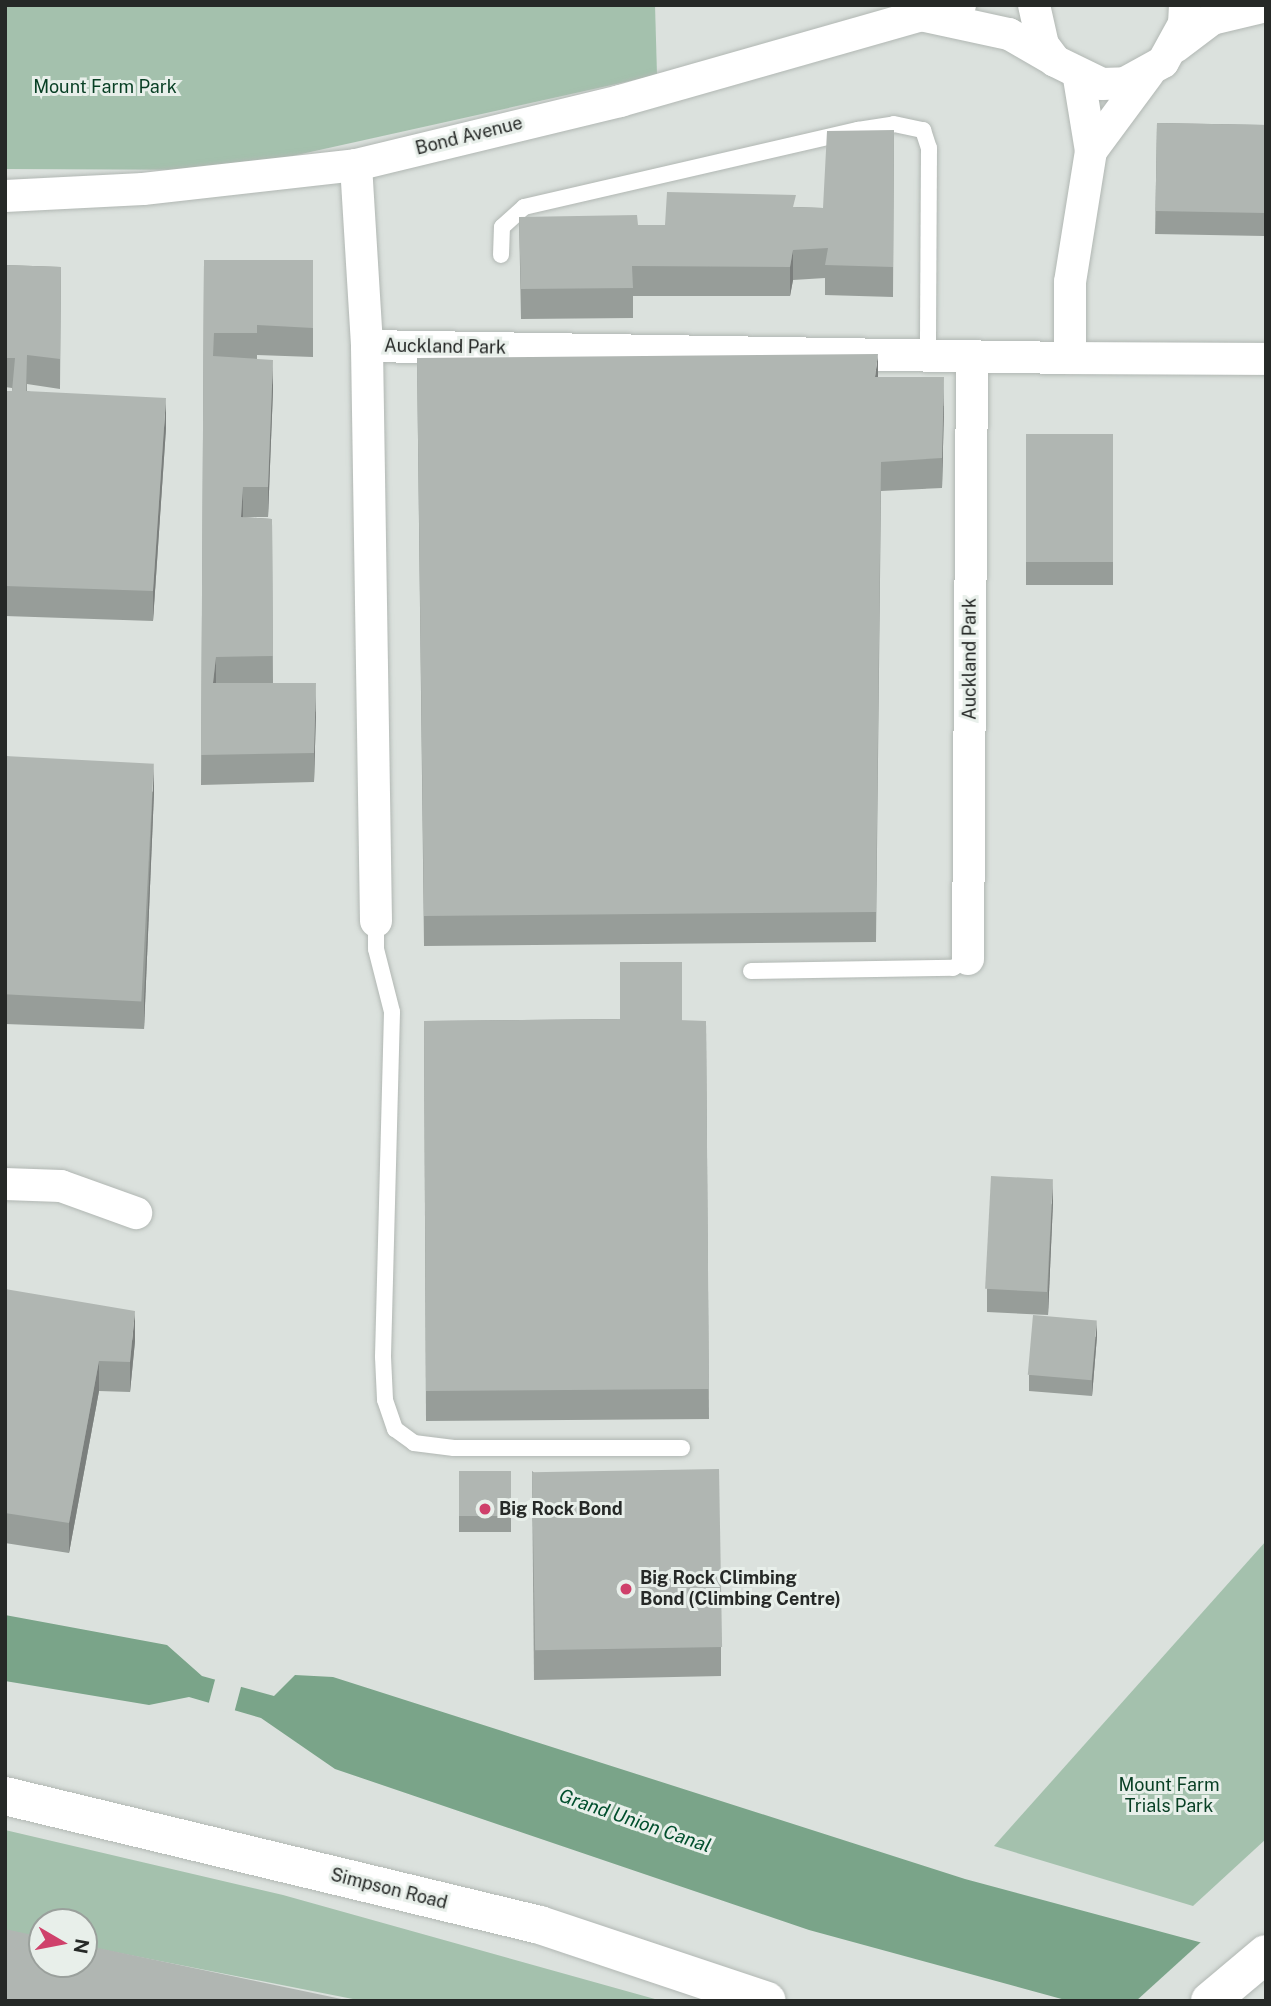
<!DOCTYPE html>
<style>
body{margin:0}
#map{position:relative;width:1271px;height:2006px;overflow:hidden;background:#dbe1dd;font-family:"Public Sans",sans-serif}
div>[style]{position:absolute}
.green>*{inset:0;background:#a4c1ad}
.water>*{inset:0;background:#7aa489}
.pier>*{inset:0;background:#dbe1dd;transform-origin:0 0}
.roads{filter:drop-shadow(0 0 2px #b1b7b3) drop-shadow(0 0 2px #b1b7b3)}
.lane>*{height:16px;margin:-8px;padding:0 8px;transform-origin:8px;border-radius:8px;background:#fff}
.street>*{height:32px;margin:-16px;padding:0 16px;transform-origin:16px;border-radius:16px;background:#fff}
.secondary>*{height:38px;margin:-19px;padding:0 19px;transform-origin:19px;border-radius:19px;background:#fff}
.highway>*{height:38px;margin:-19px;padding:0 19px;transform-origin:19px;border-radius:19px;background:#fff}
.wall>*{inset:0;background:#979d99;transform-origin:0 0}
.shaded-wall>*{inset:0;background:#7b7f7d}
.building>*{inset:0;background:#b0b6b2;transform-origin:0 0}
.dots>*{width:19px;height:19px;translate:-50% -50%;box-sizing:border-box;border:4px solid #e8efea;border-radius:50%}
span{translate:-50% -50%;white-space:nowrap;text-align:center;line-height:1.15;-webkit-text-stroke:6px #e8efea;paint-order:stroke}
.park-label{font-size:18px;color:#083f24}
.street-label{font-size:18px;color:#262927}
.poi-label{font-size:18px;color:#262927;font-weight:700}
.left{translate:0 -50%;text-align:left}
.water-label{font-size:19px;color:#014f2d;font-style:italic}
.frame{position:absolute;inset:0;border:7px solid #262927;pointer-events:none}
.north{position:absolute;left:28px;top:1908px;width:70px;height:70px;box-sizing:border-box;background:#e8efea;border:2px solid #9aa09c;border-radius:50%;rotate:100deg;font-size:19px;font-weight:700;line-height:28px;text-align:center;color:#262927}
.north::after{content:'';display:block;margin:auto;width:24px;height:32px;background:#cf416b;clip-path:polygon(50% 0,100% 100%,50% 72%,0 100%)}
</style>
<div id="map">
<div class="green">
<i style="clip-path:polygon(5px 5px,655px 5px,657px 75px,229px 170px,5px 169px)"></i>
<i style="clip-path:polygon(1266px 1541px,1266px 1839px,1193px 1906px,994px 1846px)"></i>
<i style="clip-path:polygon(5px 1830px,283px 1895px,662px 2001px,363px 2001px,84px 1946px,84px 1922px,42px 1922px,42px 1938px,5px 1931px)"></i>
</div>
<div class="water">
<i style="clip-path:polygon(5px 1615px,167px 1645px,202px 1676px,274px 1696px,295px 1675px,333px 1677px,965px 1879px,1266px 1960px,1266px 2001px,1069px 2001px,809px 1930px,335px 1769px,261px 1718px,189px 1697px,149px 1705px,5px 1681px)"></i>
</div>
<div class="pier">
<i style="left:216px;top:1676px;width:27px;height:32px;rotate:15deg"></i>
<i style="clip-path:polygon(1201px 1942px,1266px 1956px,1266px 2001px,1136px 2001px)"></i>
</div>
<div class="roads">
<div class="lane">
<i style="left:501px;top:255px;width:28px;rotate:-88deg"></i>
<i style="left:502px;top:227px;width:30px;rotate:-42deg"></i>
<i style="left:524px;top:207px;width:343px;rotate:-13deg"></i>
<i style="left:858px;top:130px;width:36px;rotate:-9deg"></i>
<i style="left:894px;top:124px;width:30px;rotate:12deg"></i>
<i style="left:923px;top:130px;width:19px;rotate:72deg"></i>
<i style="left:929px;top:148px;width:209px;rotate:90.3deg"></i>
<i style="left:376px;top:921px;width:28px;rotate:90deg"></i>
<i style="left:376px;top:949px;width:65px;rotate:75.7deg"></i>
<i style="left:392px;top:1012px;width:345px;rotate:91.5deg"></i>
<i style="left:383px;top:1357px;width:43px;rotate:87.3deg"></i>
<i style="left:385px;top:1400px;width:31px;rotate:71deg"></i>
<i style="left:395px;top:1429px;width:24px;rotate:36deg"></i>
<i style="left:414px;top:1443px;width:40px;rotate:7.1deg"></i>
<i style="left:454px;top:1448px;width:228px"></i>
<i style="left:751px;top:971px;width:202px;rotate:-0.9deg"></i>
<i style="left:953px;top:968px;width:17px;rotate:-31deg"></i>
</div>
<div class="street">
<i style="left:960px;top:5px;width:40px;rotate:165.6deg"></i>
<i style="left:921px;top:15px;width:90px;rotate:12.2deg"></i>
<i style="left:1009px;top:34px;width:52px;rotate:30deg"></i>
<i style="left:1034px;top:5px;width:41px;rotate:77.3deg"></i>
<i style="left:1043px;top:45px;width:20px;rotate:53deg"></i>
<i style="left:1055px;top:61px;width:52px;rotate:26.1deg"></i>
<i style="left:1102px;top:84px;width:23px;rotate:-2deg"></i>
<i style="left:1125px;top:83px;width:43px;rotate:-28.9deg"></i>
<i style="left:1163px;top:62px;width:43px;rotate:-61.1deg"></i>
<i style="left:1184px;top:24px;width:19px;rotate:-87deg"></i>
<i style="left:1175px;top:47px;width:46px;rotate:-37.1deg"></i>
<i style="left:1212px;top:19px;width:56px;rotate:-13.5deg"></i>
<i style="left:1079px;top:78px;width:74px;rotate:80.7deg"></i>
<i style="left:1091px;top:151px;width:96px;rotate:-53.5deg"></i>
<i style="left:1091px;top:151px;width:133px;rotate:99.1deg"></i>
<i style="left:1070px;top:282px;width:76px;rotate:90deg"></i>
<i style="left:1070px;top:358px;width:196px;rotate:0.3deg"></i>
<i style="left:356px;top:165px;width:181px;rotate:86.5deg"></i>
<i style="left:5px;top:196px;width:138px;rotate:-2.9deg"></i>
<i style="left:143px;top:189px;width:214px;rotate:-6.4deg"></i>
<i style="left:356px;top:165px;width:272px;rotate:-13.6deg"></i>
<i style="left:620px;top:101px;width:313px;rotate:-15.9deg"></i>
<i style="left:376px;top:921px;width:575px;rotate:-90.9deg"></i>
<i style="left:367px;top:346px;width:703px;rotate:0.98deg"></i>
<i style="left:968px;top:959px;width:601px;rotate:-89.62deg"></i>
<i style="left:5px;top:1184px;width:56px;rotate:2deg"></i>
<i style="left:61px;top:1186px;width:80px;rotate:19.8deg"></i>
</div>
<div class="secondary">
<i style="left:5px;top:1796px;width:550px;rotate:13.56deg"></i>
<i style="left:540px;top:1925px;width:239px;rotate:18.5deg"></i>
</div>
<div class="highway">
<i style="left:1210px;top:2001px;width:73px;rotate:-40deg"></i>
</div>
</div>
<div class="wall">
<i style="left:1157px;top:123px;width:109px;height:111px;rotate:1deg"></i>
<i style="clip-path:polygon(894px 130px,893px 297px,825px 295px,825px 278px,793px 280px,790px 296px,633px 296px,633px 318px,521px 319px,519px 217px,638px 225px,665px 225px,796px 207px,823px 208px)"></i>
<i style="clip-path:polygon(204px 260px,313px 260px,313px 357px,257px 355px,257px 359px,273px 390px,268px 517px,243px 517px,272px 519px,273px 683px,316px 712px,314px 782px,201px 785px)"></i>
<i style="clip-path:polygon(5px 265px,61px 267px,60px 389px,27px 384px,27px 391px,166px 428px,153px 621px,5px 616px,5px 391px,12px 391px,12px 388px,5px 387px)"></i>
<i style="clip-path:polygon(417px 358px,878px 377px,944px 406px,942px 488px,881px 491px,876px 942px,424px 946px)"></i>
<i style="left:1026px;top:434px;width:87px;height:151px"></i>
<i style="clip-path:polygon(5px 756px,154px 792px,144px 1029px,5px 1024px)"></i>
<i style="clip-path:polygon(620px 1019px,706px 1021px,709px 1419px,426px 1421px,424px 1021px)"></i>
<i style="clip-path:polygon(1053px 1202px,1048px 1315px,987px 1312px,987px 1289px)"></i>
<i style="clip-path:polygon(5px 1289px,135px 1341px,130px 1392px,99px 1391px,69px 1553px,5px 1543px)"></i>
<i style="clip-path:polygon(1097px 1336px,1092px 1396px,1029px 1391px,1029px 1375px)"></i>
<i style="left:459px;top:1471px;width:52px;height:61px"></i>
<i style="clip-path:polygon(532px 1471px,721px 1647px,721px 1676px,534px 1680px)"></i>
</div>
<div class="shaded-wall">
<i style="clip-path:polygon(793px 250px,793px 280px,790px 296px,790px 267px)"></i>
<i style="clip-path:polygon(878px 354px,878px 384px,875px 377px)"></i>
<i style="clip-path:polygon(273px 360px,273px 390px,268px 517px,268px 487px)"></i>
<i style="clip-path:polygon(944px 377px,944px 406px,942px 488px,942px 458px)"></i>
<i style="clip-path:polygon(166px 398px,166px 428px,153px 621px,153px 591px)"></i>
<i style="clip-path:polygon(243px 487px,243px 517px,241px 547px,241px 517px)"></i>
<i style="clip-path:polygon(216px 657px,216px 687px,213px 683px)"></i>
<i style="clip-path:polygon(316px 683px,316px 712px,314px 782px,314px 753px)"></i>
<i style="clip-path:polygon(154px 763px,154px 792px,144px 1029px,144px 1000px)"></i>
<i style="clip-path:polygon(1053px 1179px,1053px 1202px,1048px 1315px,1048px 1292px)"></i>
<i style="clip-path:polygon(135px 1311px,135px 1341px,130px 1392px,130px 1362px)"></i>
<i style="clip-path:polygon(1097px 1321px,1097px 1336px,1092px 1396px,1092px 1380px)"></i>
<i style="clip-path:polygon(99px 1361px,99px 1391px,69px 1553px,69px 1523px)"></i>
</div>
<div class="building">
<i style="left:1157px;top:123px;width:109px;height:88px;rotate:1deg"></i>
<i style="clip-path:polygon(894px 130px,893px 267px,825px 265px,828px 248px,793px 250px,790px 267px,632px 266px,633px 288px,521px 289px,519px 217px,637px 215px,638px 225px,665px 225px,667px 192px,796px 195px,793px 207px,823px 208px,827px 131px)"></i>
<i style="clip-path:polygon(204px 260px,313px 260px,313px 328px,257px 325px,257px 333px,214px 333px,213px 356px,273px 360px,268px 487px,243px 487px,241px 517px,272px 519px,273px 656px,216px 657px,213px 683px,316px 683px,314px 753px,201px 755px)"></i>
<i style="clip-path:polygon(5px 265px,61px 267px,60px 359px,27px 355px,26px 391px,166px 398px,153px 591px,5px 586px,5px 391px,12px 391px,15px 358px,5px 358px)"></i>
<i style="clip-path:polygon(878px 354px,875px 377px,944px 377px,942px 458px,881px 462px,876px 912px,424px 916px,417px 358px)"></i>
<i style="left:1026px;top:434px;width:87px;height:128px"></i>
<i style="left:5px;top:756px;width:149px;height:238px;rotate:3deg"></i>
<i style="clip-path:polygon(620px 962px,682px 962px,682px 1021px,706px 1021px,709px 1389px,426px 1391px,424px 1021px,620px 1019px)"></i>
<i style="left:991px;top:1176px;width:62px;height:113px;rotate:3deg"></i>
<i style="clip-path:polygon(5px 1289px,135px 1311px,130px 1362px,99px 1361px,69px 1523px,5px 1513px)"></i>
<i style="left:1033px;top:1315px;width:64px;height:60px;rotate:5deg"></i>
<i style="left:719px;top:1469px;width:178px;height:187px;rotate:89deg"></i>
<i style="left:459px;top:1471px;width:52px;height:45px"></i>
<i style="clip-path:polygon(5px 1929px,42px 1937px,42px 1964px,84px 1964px,84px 1945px,351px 2001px,5px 2001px)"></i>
</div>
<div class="dots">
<i style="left:485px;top:1509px;background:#cf416b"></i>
<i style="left:626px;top:1589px;background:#cf416b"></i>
</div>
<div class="park-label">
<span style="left:105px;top:87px">Mount Farm Park</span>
<span style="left:1169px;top:1796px">Mount Farm<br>Trials Park</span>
</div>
<div class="street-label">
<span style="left:469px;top:136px;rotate:-14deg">Bond Avenue</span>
<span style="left:445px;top:347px;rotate:1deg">Auckland Park</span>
<span style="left:970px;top:659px;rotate:-90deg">Auckland Park</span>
<span style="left:389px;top:1889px;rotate:14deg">Simpson Road</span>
</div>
<div class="poi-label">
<span class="left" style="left:499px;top:1509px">Big Rock Bond</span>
<span class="left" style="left:640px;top:1589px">Big Rock Climbing<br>Bond (Climbing Centre)</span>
</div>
<div class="water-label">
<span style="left:635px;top:1821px;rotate:19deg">Grand Union Canal</span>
</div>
<div class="frame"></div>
<div class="north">N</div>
</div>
